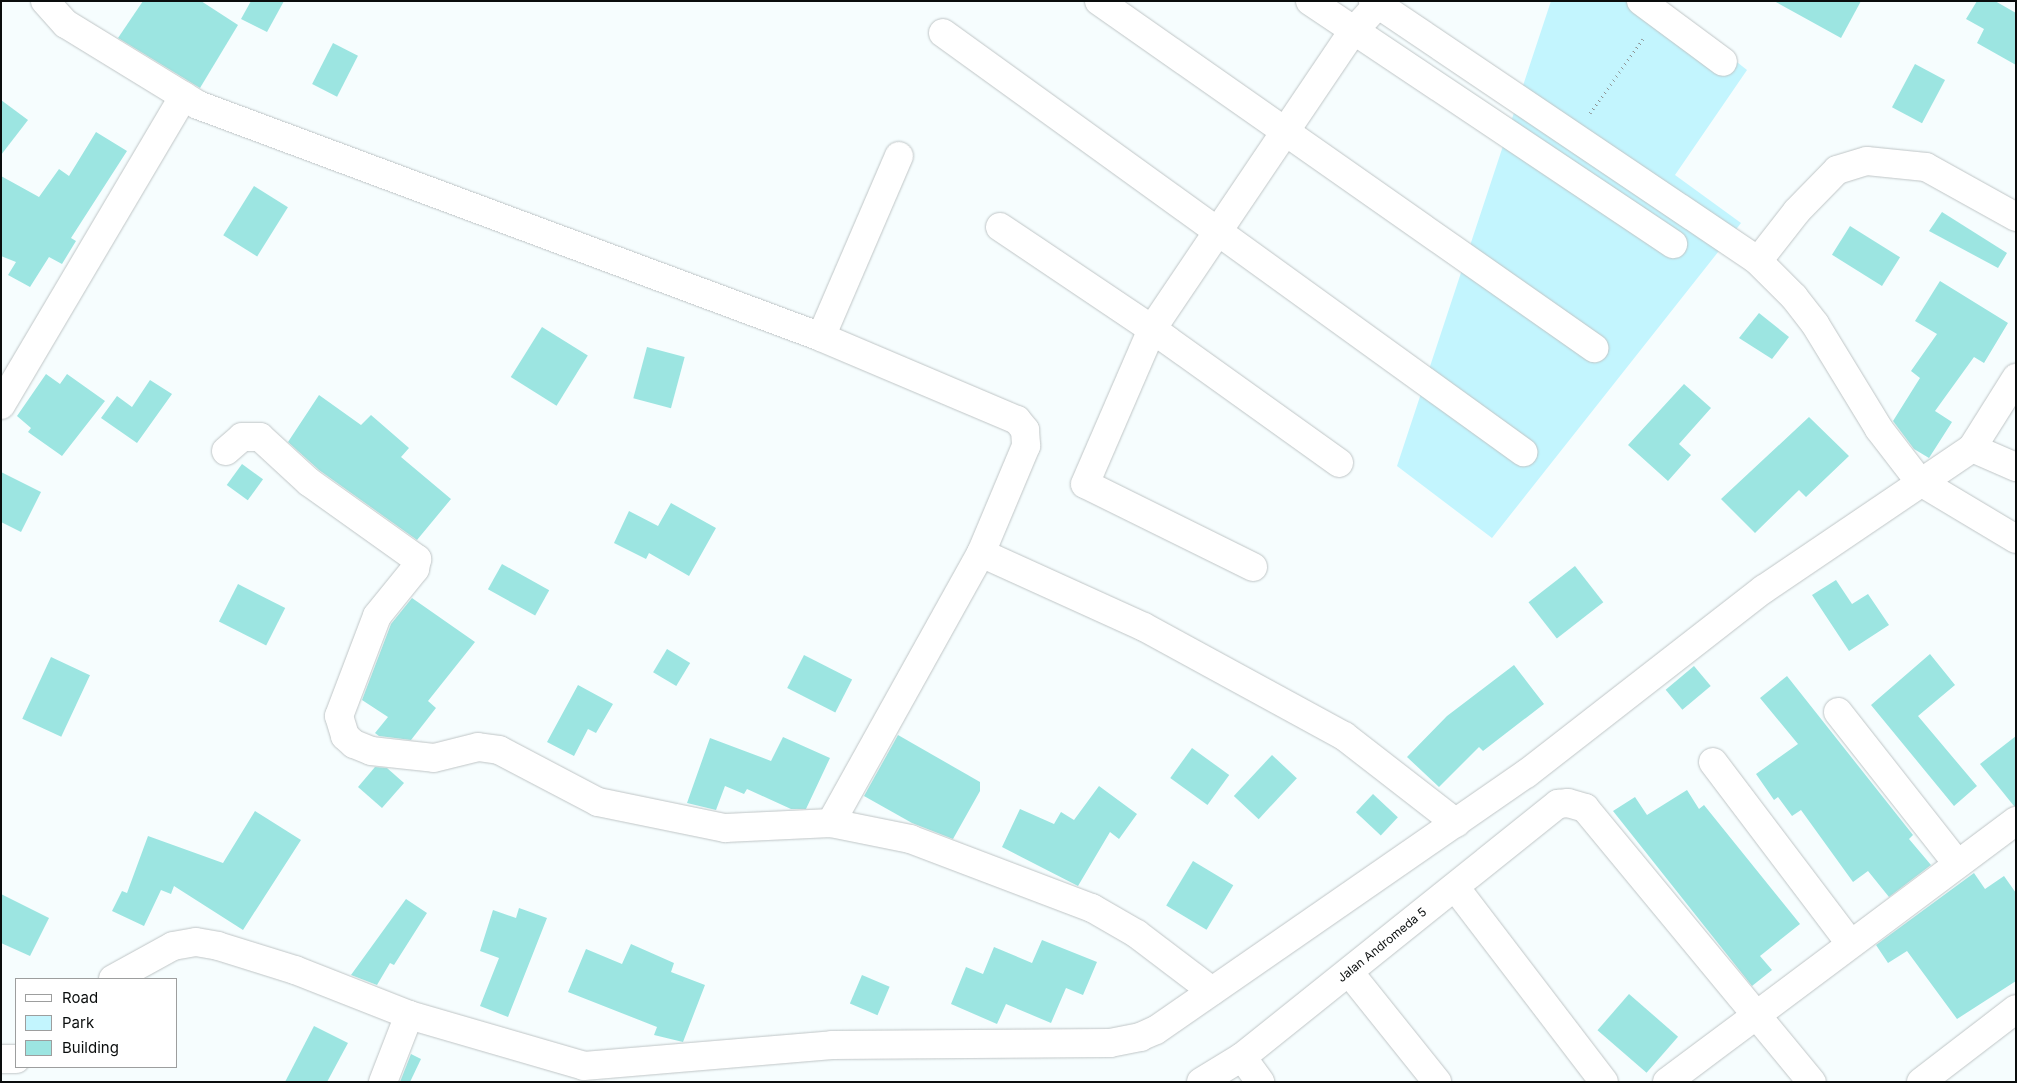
<!DOCTYPE html>
<style>
body{margin:0}
#map{position:relative;width:2017px;height:1083px;overflow:hidden;background:#f6fdfe;font-family:Inter,sans-serif}
div>[style]{position:absolute}
.green>*{inset:0;background:#c3f5fe}
.building>*{inset:0;background:#9ce5e1;transform-origin:0 0}
.path>*{height:3px;margin-top:-1.5px;transform-origin:0;background:repeating-linear-gradient(90deg,#8d9293 0 1px,transparent 0 5px)}
.roads{filter:drop-shadow(0 0 1px #bfc5c6) drop-shadow(0 0 1px #bfc5c6)}
.minor>*{height:28px;margin:-14px;padding:0 14px;transform-origin:14px;border-radius:14px;background:#fff}
span{translate:-50% -50%;white-space:nowrap;text-align:center;line-height:1.15;-webkit-text-stroke:4.5px #fff;paint-order:stroke}
.street-label{font-size:12px;color:#0a0d0d}
.frame{position:absolute;inset:0;border:2px solid #0a0d0d;pointer-events:none}
.legend{position:absolute;left:15px;top:978px;width:162px;height:90px;box-sizing:border-box;background:#fff;border:1px solid #9d9e9e;margin:0;padding:6px 9px;list-style:none;font-size:15px;color:#0a0d0d}
.legend li{display:flex;align-items:center;gap:10px;height:25px}
.legend b{width:25px;border:1px solid #9d9e9e}
</style>
<div id="map">
<div class="green">
<i style="clip-path:polygon(1551px 1px,1660px 1px,1747px 70px,1675px 175px,1741px 223px,1492px 538px,1397px 466px)"></i>
</div>
<div class="building">
<i style="clip-path:polygon(143px 1px,201px 1px,238px 25px,200px 88px,118px 38px)"></i>
<i style="clip-path:polygon(251px 1px,284px 1px,267px 32px,241px 19px)"></i>
<i style="clip-path:polygon(1774px 1px,1861px 1px,1841px 38px)"></i>
<i style="clip-path:polygon(1977px 1px,1995px 1px,2016px 13px,2016px 65px,1977px 43px,1984px 29px,1966px 19px)"></i>
<i style="left:333px;top:43px;width:28px;height:46px;rotate:27deg"></i>
<i style="left:1915px;top:64px;width:34px;height:49px;rotate:28deg"></i>
<i style="clip-path:polygon(1px 100px,28px 120px,1px 155px)"></i>
<i style="clip-path:polygon(96px 132px,127px 151px,71px 238px,76px 241px,62px 264px,49px 257px,30px 287px,8px 275px,16px 262px,1px 256px,1px 176px,39px 197px,59px 169px,69px 176px)"></i>
<i style="left:254px;top:186px;width:40px;height:58px;rotate:32deg"></i>
<i style="clip-path:polygon(1942px 212px,2007px 253px,1998px 268px,1929px 231px)"></i>
<i style="left:1850px;top:226px;width:59px;height:34px;rotate:32deg"></i>
<i style="clip-path:polygon(1940px 281px,2008px 323px,1984px 363px,1974px 357px,1935px 411px,1952px 422px,1929px 458px,1914px 449px,1893px 421px,1920px 378px,1911px 371px,1937px 334px,1915px 321px)"></i>
<i style="clip-path:polygon(1759px 313px,1789px 337px,1772px 359px,1739px 338px)"></i>
<i style="left:542px;top:327px;width:54px;height:59px;rotate:32deg"></i>
<i style="left:647px;top:347px;width:39px;height:53px;rotate:15deg"></i>
<i style="clip-path:polygon(46px 374px,60px 384px,67px 374px,105px 401px,62px 456px,28px 432px,31px 428px,17px 416px)"></i>
<i style="clip-path:polygon(150px 380px,172px 394px,137px 443px,101px 418px,117px 396px,132px 407px)"></i>
<i style="clip-path:polygon(1684px 384px,1711px 408px,1679px 444px,1691px 455px,1668px 481px,1628px 445px)"></i>
<i style="clip-path:polygon(319px 395px,361px 425px,371px 415px,409px 448px,401px 457px,451px 499px,417px 540px,319px 470px,288px 442px)"></i>
<i style="clip-path:polygon(1809px 417px,1849px 456px,1806px 497px,1799px 490px,1755px 533px,1721px 499px)"></i>
<i style="left:242px;top:464px;width:26px;height:26px;rotate:36deg"></i>
<i style="clip-path:polygon(1px 472px,41px 492px,21px 532px,1px 522px)"></i>
<i style="clip-path:polygon(671px 503px,716px 528px,689px 576px,649px 553px,646px 559px,614px 543px,629px 511px,658px 526px)"></i>
<i style="left:502px;top:564px;width:54px;height:29px;rotate:29deg"></i>
<i style="left:1575px;top:566px;width:46px;height:59px;rotate:52deg"></i>
<i style="clip-path:polygon(1836px 580px,1852px 604px,1868px 594px,1889px 625px,1849px 651px,1812px 595px)"></i>
<i style="left:238px;top:584px;width:53px;height:42px;rotate:27deg"></i>
<i style="clip-path:polygon(412px 598px,475px 642px,428px 701px,436px 708px,411px 740px,379px 736px,375px 733px,388px 717px,362px 700px,391px 624px)"></i>
<i style="left:667px;top:649px;width:27px;height:27px;rotate:31deg"></i>
<i style="clip-path:polygon(1930px 654px,1955px 685px,1918px 716px,1977px 786px,1954px 806px,1871px 705px)"></i>
<i style="left:804px;top:655px;width:54px;height:37px;rotate:27deg"></i>
<i style="left:51px;top:657px;width:43px;height:68px;rotate:25deg"></i>
<i style="clip-path:polygon(1514px 665px,1544px 704px,1483px 751px,1479px 747px,1439px 787px,1407px 757px,1447px 716px)"></i>
<i style="left:1694px;top:666px;width:26px;height:37px;rotate:50deg"></i>
<i style="clip-path:polygon(1787px 676px,1913px 835px,1909px 839px,1931px 865px,1889px 897px,1868px 871px,1853px 882px,1801px 810px,1792px 816px,1778px 797px,1774px 800px,1756px 774px,1798px 744px,1760px 698px)"></i>
<i style="clip-path:polygon(578px 685px,613px 704px,596px 733px,588px 729px,574px 756px,547px 742px)"></i>
<i style="clip-path:polygon(898px 735px,980px 782px,980px 791px,953px 839px,912px 823px,864px 796px)"></i>
<i style="clip-path:polygon(2016px 736px,2016px 806px,2014px 806px,1980px 764px)"></i>
<i style="clip-path:polygon(783px 737px,830px 758px,806px 809px,791px 809px,747px 789px,744px 794px,725px 786px,716px 810px,687px 803px,710px 738px,771px 761px)"></i>
<i style="left:1192px;top:748px;width:46px;height:37px;rotate:36deg"></i>
<i style="left:1272px;top:755px;width:34px;height:56px;rotate:43deg"></i>
<i style="clip-path:polygon(375px 767px,387px 768px,404px 783px,382px 808px,358px 787px)"></i>
<i style="clip-path:polygon(1099px 786px,1137px 814px,1119px 839px,1110px 832px,1078px 886px,1002px 847px,1020px 809px,1054px 824px,1061px 812px,1074px 820px)"></i>
<i style="clip-path:polygon(1687px 790px,1699px 809px,1704px 805px,1800px 924px,1760px 956px,1772px 970px,1752px 986px,1613px 811px,1635px 797px,1647px 815px)"></i>
<i style="left:1373px;top:794px;width:34px;height:25px;rotate:43deg"></i>
<i style="clip-path:polygon(255px 811px,301px 840px,243px 930px,174px 886px,171px 894px,161px 890px,144px 926px,112px 911px,122px 891px,127px 893px,148px 836px,223px 863px)"></i>
<i style="left:1193px;top:861px;width:47px;height:52px;rotate:31deg"></i>
<i style="clip-path:polygon(1974px 873px,1985px 889px,2004px 876px,2016px 893px,2016px 981px,1957px 1019px,1907px 951px,1888px 963px,1876px 945px)"></i>
<i style="clip-path:polygon(1px 894px,49px 918px,30px 956px,1px 943px)"></i>
<i style="clip-path:polygon(406px 899px,427px 913px,394px 965px,390px 963px,377px 985px,351px 975px)"></i>
<i style="clip-path:polygon(519px 908px,547px 918px,508px 1017px,480px 1006px,499px 958px,480px 951px,493px 910px,516px 918px)"></i>
<i style="clip-path:polygon(1042px 940px,1097px 962px,1083px 995px,1066px 988px,1051px 1023px,1006px 1004px,997px 1024px,951px 1004px,966px 967px,983px 974px,994px 947px,1032px 963px)"></i>
<i style="clip-path:polygon(631px 944px,674px 963px,671px 972px,705px 985px,683px 1042px,654px 1035px,657px 1027px,568px 992px,586px 949px,622px 964px)"></i>
<i style="left:862px;top:975px;width:30px;height:31px;rotate:23deg"></i>
<i style="left:1629px;top:994px;width:65px;height:48px;rotate:41deg"></i>
<i style="clip-path:polygon(314px 1026px,348px 1043px,327px 1082px,285px 1082px)"></i>
<i style="clip-path:polygon(411px 1054px,421px 1059px,410px 1082px,400px 1082px)"></i>
</div>
<div class="path">
<i style="left:1590px;top:113px;width:91px;rotate:-54.4deg"></i>
</div>
<div class="roads">
<div class="minor">
<i style="left:45px;top:1px;width:31px;rotate:48deg"></i>
<i style="left:66px;top:24px;width:155px;rotate:31.5deg"></i>
<i style="left:198px;top:105px;width:665px;rotate:20.42deg"></i>
<i style="left:821px;top:337px;width:213px;rotate:23deg"></i>
<i style="left:1017px;top:420px;width:13px;rotate:51deg"></i>
<i style="left:1025px;top:430px;width:16px;rotate:86deg"></i>
<i style="left:1026px;top:446px;width:116px;rotate:112.8deg"></i>
<i style="left:981px;top:553px;width:309px;rotate:119.1deg"></i>
<i style="left:1099px;top:1px;width:605px;rotate:35.03deg"></i>
<i style="left:1310px;top:1px;width:437px;rotate:33.8deg"></i>
<i style="left:1373px;top:1px;width:462px;rotate:34deg"></i>
<i style="left:1756px;top:259px;width:54px;rotate:45deg"></i>
<i style="left:1794px;top:297px;width:34px;rotate:52deg"></i>
<i style="left:1815px;top:324px;width:123px;rotate:58.6deg"></i>
<i style="left:1879px;top:429px;width:66px;rotate:52.4deg"></i>
<i style="left:1919px;top:481px;width:113px;rotate:30.9deg"></i>
<i style="left:1641px;top:1px;width:102px;rotate:36.6deg"></i>
<i style="left:943px;top:33px;width:716px;rotate:35.84deg"></i>
<i style="left:1000px;top:227px;width:183px;rotate:33.9deg"></i>
<i style="left:1152px;top:329px;width:230px;rotate:35.6deg"></i>
<i style="left:1758px;top:261px;width:63px;rotate:-52deg"></i>
<i style="left:1797px;top:211px;width:57px;rotate:-45.7deg"></i>
<i style="left:1837px;top:170px;width:31px;rotate:-17deg"></i>
<i style="left:1867px;top:161px;width:59px;rotate:5.8deg"></i>
<i style="left:1926px;top:167px;width:103px;rotate:29.1deg"></i>
<i style="left:821px;top:337px;width:197px;rotate:-66.7deg"></i>
<i style="left:1px;top:405px;width:359px;rotate:-59.4deg"></i>
<i style="left:1972px;top:448px;width:48px;rotate:23.4deg"></i>
<i style="left:226px;top:451px;width:21px;rotate:-41deg"></i>
<i style="left:242px;top:437px;width:18px"></i>
<i style="left:260px;top:437px;width:67px;rotate:42.6deg"></i>
<i style="left:309px;top:482px;width:133px;rotate:35.5deg"></i>
<i style="left:417px;top:559px;width:10px;rotate:101deg"></i>
<i style="left:415px;top:569px;width:60px;rotate:129deg"></i>
<i style="left:377px;top:616px;width:107px;rotate:110.8deg"></i>
<i style="left:339px;top:716px;width:21px;rotate:73deg"></i>
<i style="left:345px;top:736px;width:12px;rotate:42deg"></i>
<i style="left:354px;top:744px;width:18px;rotate:22deg"></i>
<i style="left:371px;top:751px;width:63px;rotate:6.3deg"></i>
<i style="left:434px;top:758px;width:45px;rotate:-14deg"></i>
<i style="left:478px;top:747px;width:21px;rotate:8deg"></i>
<i style="left:499px;top:750px;width:112px;rotate:27.7deg"></i>
<i style="left:598px;top:802px;width:130px;rotate:11.6deg"></i>
<i style="left:725px;top:828px;width:106px;rotate:-2.7deg"></i>
<i style="left:831px;top:823px;width:81px;rotate:11.4deg"></i>
<i style="left:910px;top:839px;width:195px;rotate:20.8deg"></i>
<i style="left:1092px;top:908px;width:52px;rotate:30deg"></i>
<i style="left:1137px;top:934px;width:94px;rotate:37.2deg"></i>
<i style="left:981px;top:553px;width:179px;rotate:24.4deg"></i>
<i style="left:1144px;top:627px;width:228px;rotate:28.6deg"></i>
<i style="left:1344px;top:736px;width:142px;rotate:37.8deg"></i>
<i style="left:1253px;top:567px;width:187px;rotate:-153.7deg"></i>
<i style="left:1085px;top:484px;width:169px;rotate:-66.6deg"></i>
<i style="left:1152px;top:329px;width:357px;rotate:-56deg"></i>
<i style="left:1352px;top:33px;width:38px;rotate:-48deg"></i>
<i style="left:1838px;top:712px;width:191px;rotate:51.8deg"></i>
<i style="left:1713px;top:762px;width:227px;rotate:52.9deg"></i>
<i style="left:1455px;top:887px;width:245px;rotate:52.6deg"></i>
<i style="left:1349px;top:972px;width:141px;rotate:51.3deg"></i>
<i style="left:113px;top:979px;width:68px;rotate:-28.8deg"></i>
<i style="left:173px;top:946px;width:23px;rotate:-10deg"></i>
<i style="left:196px;top:942px;width:22px;rotate:10deg"></i>
<i style="left:218px;top:946px;width:81px;rotate:17.3deg"></i>
<i style="left:295px;top:970px;width:123px;rotate:21.5deg"></i>
<i style="left:409px;top:1015px;width:182px;rotate:16.2deg"></i>
<i style="left:584px;top:1066px;width:249px;rotate:-4.8deg"></i>
<i style="left:832px;top:1045px;width:278px;rotate:-0.4deg"></i>
<i style="left:1110px;top:1043px;width:31px;rotate:-11deg"></i>
<i style="left:1140px;top:1037px;width:17px;rotate:-24deg"></i>
<i style="left:1156px;top:1030px;width:450px;rotate:-34.7deg"></i>
<i style="left:1526px;top:774px;width:301px;rotate:-37.9deg"></i>
<i style="left:1764px;top:589px;width:251px;rotate:-34.1deg"></i>
<i style="left:1972px;top:448px;width:83px;rotate:-57.8deg"></i>
<i style="left:1242px;top:1057px;width:31px;rotate:54deg"></i>
<i style="left:1px;top:1059px;width:15px"></i>
<i style="left:383px;top:1082px;width:72px;rotate:-68.8deg"></i>
<i style="left:1201px;top:1082px;width:48px;rotate:-31.4deg"></i>
<i style="left:1242px;top:1057px;width:405px;rotate:-38.7deg"></i>
<i style="left:1558px;top:804px;width:10px;rotate:-6deg"></i>
<i style="left:1568px;top:803px;width:18px;rotate:16deg"></i>
<i style="left:1585px;top:808px;width:356px;rotate:50.4deg"></i>
<i style="left:1667px;top:1082px;width:436px;rotate:-36.8deg"></i>
<i style="left:1921px;top:1082px;width:120px;rotate:-37.5deg"></i>
</div>
</div>
<div class="street-label">
<span style="left:1382px;top:945px;rotate:-39deg">Jalan Andromeda 5</span>
</div>
<div class="frame"></div>
<ul class="legend">
<li><b style="height:6px;background:#fff"></b>Road</li>
<li><b style="height:14px;background:#c3f5fe"></b>Park</li>
<li><b style="height:14px;background:#9ce5e1"></b>Building</li>
</ul>
</div>
